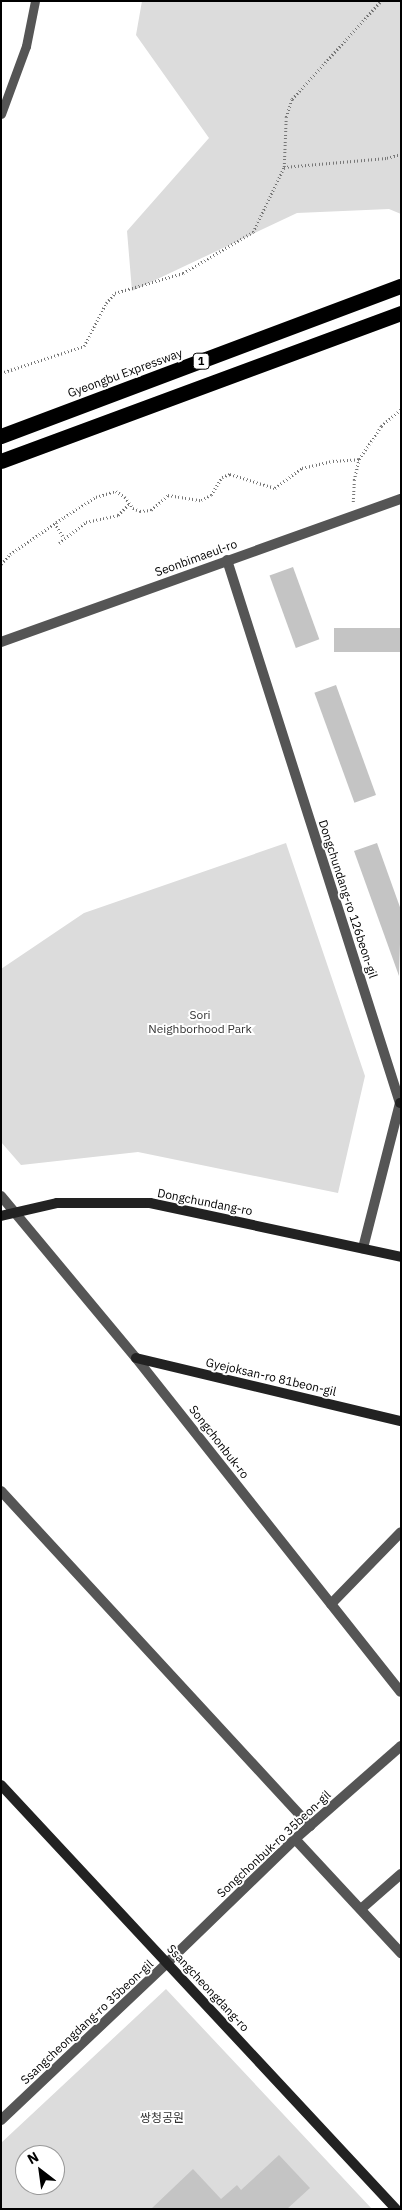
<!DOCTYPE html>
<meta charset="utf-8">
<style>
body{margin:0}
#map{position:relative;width:402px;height:2210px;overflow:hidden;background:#fff;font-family:"IBM Plex Sans","Noto Sans KR",sans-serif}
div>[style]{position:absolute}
.green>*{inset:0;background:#dcdcdc}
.building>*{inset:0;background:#c4c4c4;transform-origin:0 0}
.path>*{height:2.5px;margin-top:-1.25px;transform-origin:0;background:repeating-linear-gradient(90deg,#777 0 1px,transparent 0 3.5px)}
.service>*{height:9px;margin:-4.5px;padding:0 4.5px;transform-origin:4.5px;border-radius:4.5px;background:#555}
.minor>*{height:10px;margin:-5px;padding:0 5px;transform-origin:5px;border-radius:5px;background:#555}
.tertiary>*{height:10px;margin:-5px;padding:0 5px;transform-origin:5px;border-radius:5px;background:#555}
.secondary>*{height:10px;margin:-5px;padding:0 5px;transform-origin:5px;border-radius:5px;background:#222}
.motorway>*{height:15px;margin:-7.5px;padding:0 7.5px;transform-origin:7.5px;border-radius:7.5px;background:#000}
span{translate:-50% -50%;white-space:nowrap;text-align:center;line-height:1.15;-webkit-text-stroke:4px #fff;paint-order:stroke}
.shield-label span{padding:1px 4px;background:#fff;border:1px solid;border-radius:4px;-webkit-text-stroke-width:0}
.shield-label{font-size:11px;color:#000;font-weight:700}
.street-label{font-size:12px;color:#000}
.park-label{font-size:12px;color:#333}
.frame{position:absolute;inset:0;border:2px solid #000;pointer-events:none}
.north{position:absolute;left:15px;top:2145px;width:50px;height:50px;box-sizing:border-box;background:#fff;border:1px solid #999;border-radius:50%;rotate:330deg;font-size:14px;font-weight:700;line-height:20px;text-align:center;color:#000}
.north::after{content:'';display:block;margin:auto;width:18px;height:22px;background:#000;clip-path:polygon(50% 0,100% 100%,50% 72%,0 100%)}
</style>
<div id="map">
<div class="green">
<i style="clip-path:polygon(142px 1px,401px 1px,401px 214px,389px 209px,297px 213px,132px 291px,127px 231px,209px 138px,136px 35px)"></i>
<i style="clip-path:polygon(286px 843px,365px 1076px,338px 1193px,138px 1152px,21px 1165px,1px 1142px,1px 969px,84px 913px)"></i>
<i style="clip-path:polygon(evenodd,166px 1989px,372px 2209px,1px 2209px,1px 2143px,166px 1989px,25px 2155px,55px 2155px,55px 2185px,25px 2185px,25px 2155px)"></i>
</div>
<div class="building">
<i style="left:293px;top:567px;width:77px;height:25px;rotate:70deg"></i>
<i style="left:401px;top:628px;width:24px;height:67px;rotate:90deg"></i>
<i style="left:336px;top:685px;width:117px;height:23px;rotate:70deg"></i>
<i style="clip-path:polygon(377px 843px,401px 910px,399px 976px,354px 851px)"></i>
<i style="clip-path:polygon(279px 2155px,310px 2188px,287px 2209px,151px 2209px,193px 2169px,221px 2199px,237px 2185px,241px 2190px)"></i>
</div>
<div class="path">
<i style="left:284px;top:167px;width:103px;rotate:-5deg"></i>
<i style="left:387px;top:158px;width:15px;rotate:-16deg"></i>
<i style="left:1px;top:373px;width:87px;rotate:-18deg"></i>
<i style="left:84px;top:346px;width:48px;rotate:-62.9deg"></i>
<i style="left:106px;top:303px;width:13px;rotate:-48deg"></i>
<i style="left:115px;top:293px;width:71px;rotate:-16.4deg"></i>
<i style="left:183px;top:273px;width:81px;rotate:-30.4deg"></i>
<i style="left:253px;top:232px;width:72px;rotate:-64.5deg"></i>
<i style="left:284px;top:167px;width:50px;rotate:-87.7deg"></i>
<i style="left:286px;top:117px;width:19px;rotate:-72deg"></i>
<i style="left:292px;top:99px;width:132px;rotate:-47.8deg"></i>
<i style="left:353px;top:502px;width:22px;rotate:-87deg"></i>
<i style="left:354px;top:480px;width:22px;rotate:-77deg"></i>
<i style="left:55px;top:523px;width:17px;rotate:59deg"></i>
<i style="left:59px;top:543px;width:34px;rotate:-38deg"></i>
<i style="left:86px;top:522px;width:33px;rotate:-12deg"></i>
<i style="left:118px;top:515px;width:17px;rotate:-45deg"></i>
<i style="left:1px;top:564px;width:13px;rotate:-48deg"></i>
<i style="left:10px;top:554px;width:65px;rotate:-34.4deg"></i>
<i style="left:64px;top:517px;width:38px;rotate:-32deg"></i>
<i style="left:96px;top:497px;width:21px;rotate:-17deg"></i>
<i style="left:116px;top:491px;width:11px;rotate:34deg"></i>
<i style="left:125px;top:497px;width:14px;rotate:54deg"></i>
<i style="left:133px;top:508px;width:8px;rotate:23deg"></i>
<i style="left:140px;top:511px;width:11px;rotate:-5deg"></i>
<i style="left:151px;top:510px;width:23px;rotate:-41deg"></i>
<i style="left:168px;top:495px;width:33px;rotate:9deg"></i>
<i style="left:201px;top:500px;width:11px;rotate:-27deg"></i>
<i style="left:211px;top:495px;width:21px;rotate:-59deg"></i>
<i style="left:222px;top:477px;width:9px;rotate:-21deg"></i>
<i style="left:230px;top:474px;width:47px;rotate:17.3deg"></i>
<i style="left:275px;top:488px;width:34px;rotate:-37deg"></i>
<i style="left:302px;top:468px;width:32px;rotate:-13deg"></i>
<i style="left:333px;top:461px;width:26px;rotate:-4deg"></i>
<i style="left:359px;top:459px;width:40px;rotate:-56deg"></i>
<i style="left:381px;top:426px;width:26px;rotate:-40deg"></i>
</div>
<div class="service">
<i style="left:1px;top:114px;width:72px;rotate:-69.8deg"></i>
<i style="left:26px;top:46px;width:46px;rotate:-78.7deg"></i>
</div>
<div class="minor">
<i style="left:227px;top:560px;width:570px;rotate:72.33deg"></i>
<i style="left:400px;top:1103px;width:150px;rotate:104.3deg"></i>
<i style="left:1px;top:642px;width:425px;rotate:-19.7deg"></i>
<i style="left:1px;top:1196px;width:211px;rotate:50.2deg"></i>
<i style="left:136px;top:1358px;width:426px;rotate:51.6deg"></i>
<i style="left:1px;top:1491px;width:456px;rotate:47.3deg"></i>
<i style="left:331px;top:1604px;width:100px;rotate:-45.8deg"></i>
<i style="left:295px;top:1839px;width:156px;rotate:47.1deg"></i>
<i style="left:361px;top:1909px;width:53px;rotate:-41.2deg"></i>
</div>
<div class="tertiary">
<i style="left:1px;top:2120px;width:228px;rotate:-43.4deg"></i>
<i style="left:167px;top:1963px;width:178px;rotate:-44.1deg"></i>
<i style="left:295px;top:1839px;width:141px;rotate:-41.3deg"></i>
</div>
<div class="secondary">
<i style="left:400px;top:1103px;width:1px"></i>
<i style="left:1px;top:1216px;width:57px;rotate:-13.1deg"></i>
<i style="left:57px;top:1203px;width:93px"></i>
<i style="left:150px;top:1203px;width:257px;rotate:12.1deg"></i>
<i style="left:136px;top:1358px;width:272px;rotate:13.4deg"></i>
<i style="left:1px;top:1785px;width:579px;rotate:47.03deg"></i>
</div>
<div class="motorway">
<i style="left:1px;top:436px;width:427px;rotate:-20.6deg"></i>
<i style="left:1px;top:461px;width:427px;rotate:-20.3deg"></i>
</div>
<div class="shield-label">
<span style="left:201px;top:361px">1</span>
</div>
<div class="street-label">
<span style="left:125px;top:373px;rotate:-20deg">Gyeongbu Expressway</span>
<span style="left:196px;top:558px;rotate:-20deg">Seonbimaeul-ro</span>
<span style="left:348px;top:899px;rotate:72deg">Dongchundang-ro 126beon-gil</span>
<span style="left:205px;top:1202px;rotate:11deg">Dongchundang-ro</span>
<span style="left:271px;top:1377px;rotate:13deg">Gyejoksan-ro 81beon-gil</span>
<span style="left:219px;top:1442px;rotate:52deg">Songchonbuk-ro</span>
<span style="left:274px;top:1844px;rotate:-43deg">Songchonbuk-ro 35beon-gil</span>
<span style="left:208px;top:1988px;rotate:47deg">Ssangcheongdang-ro</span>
<span style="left:87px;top:2022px;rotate:-43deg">Ssangcheongdang-ro 35beon-gil</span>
</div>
<div class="park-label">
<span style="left:200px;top:1022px">Sori<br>Neighborhood Park</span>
<span style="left:162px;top:2118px">쌍청공원</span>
</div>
<div class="frame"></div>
<div class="north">N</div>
</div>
